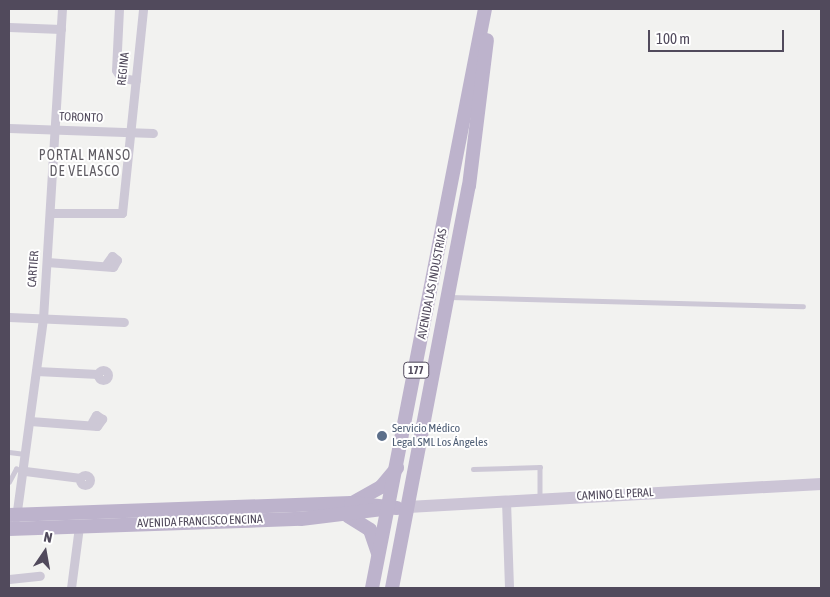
<!DOCTYPE html>
<meta charset="utf-8">
<style>
body{margin:0}
#map{position:relative;width:830px;height:597px;overflow:hidden;background:#f2f2f0;font-family:"Asap Condensed",sans-serif}
div>[style]{position:absolute}
.lane>*{height:4.5px;margin:-2.25px;padding:0 2.25px;transform-origin:2.25px;border-radius:2.25px;background:#cdc8d6}
.street>*{height:9px;margin:-4.5px;padding:0 4.5px;transform-origin:4.5px;border-radius:4.5px;background:#cdc8d6}
.street>.ring{margin:-4.5px;padding:0;box-sizing:content-box;background:none;border:9px solid #cdc8d6;border-radius:50%}
.secondary>*{height:12px;margin:-6px;padding:0 6px;transform-origin:6px;border-radius:6px;background:#ccc5d6}
.primary>*{height:14px;margin:-7px;padding:0 7px;transform-origin:7px;border-radius:7px;background:#bdb3cc}
.dots>*{width:14px;height:14px;translate:-50% -50%;box-sizing:border-box;border:2px solid #fff;border-radius:50%}
span{translate:-50% -50%;white-space:nowrap;text-align:center;line-height:1.15;-webkit-text-stroke:4px #fff;paint-order:stroke}
.shield-label span{padding:1px 4px;background:#fff;border:1px solid;border-radius:4px;-webkit-text-stroke-width:0}
.shield-label{font-size:11px;color:#514a5c;font-weight:700}
.street-label{font-size:12px;color:#514a5c}
.service-label{font-size:12px;color:#4e5e75}
.left{translate:0 -50%;text-align:left}
.neighbourhood-label{font-size:14px;color:#605d64;letter-spacing:1px}
.frame{position:absolute;inset:0;border:10px solid #514a5c;pointer-events:none}
.north{position:absolute;left:20px;top:527px;width:50px;height:50px;-webkit-text-stroke:4px #fff;paint-order:stroke;rotate:12deg;font-size:14px;font-weight:700;line-height:20px;text-align:center;color:#514a5c}
.north::after{content:'';display:block;margin:auto;width:18px;height:22px;background:#514a5c;clip-path:polygon(50% 0,100% 100%,50% 72%,0 100%)}
.scale{position:absolute;left:648px;top:30px;width:136px;height:22px;box-sizing:border-box;border:2px solid #514a5c;border-top:0;padding-left:6px;font-size:15px;line-height:18px;white-space:nowrap;color:#514a5c;-webkit-text-stroke:4px #fff;paint-order:stroke}
</style>
<div id="map">
<div class="lane">
<i style="left:449px;top:297px;width:354px;rotate:1.5deg"></i>
<i style="left:9px;top:452px;width:16px;rotate:7deg"></i>
<i style="left:473px;top:469px;width:67px;rotate:-1.7deg"></i>
<i style="left:540px;top:467px;width:32px;rotate:90deg"></i>
<i style="left:9px;top:482px;width:15px;rotate:-62deg"></i>
<i style="left:16px;top:469px;width:6px;rotate:9deg"></i>
</div>
<div class="street">
<i style="left:119px;top:9px;width:61px;rotate:92.8deg"></i>
<i style="left:116px;top:70px;width:9px;rotate:58deg"></i>
<i style="left:121px;top:78px;width:15px;rotate:8deg"></i>
<i style="left:9px;top:27px;width:52px;rotate:2.2deg"></i>
<i style="left:9px;top:128px;width:144px;rotate:2deg"></i>
<i style="left:51px;top:213px;width:71px"></i>
<i style="left:122px;top:213px;width:205px;rotate:-84.1deg"></i>
<i style="left:47px;top:262px;width:66px;rotate:4.3deg"></i>
<i style="left:113px;top:267px;width:8px;rotate:-60deg"></i>
<i style="left:117px;top:260px;width:6px;rotate:-141deg"></i>
<i style="left:112px;top:256px;width:9px;rotate:126deg"></i>
<i style="left:9px;top:317px;width:115px;rotate:2.5deg"></i>
<i class="ring" style="left:98px;top:370px;width:1px;height:1px"></i>
<i style="left:36px;top:371px;width:62px;rotate:2.8deg"></i>
<i style="left:30px;top:421px;width:67px;rotate:4.3deg"></i>
<i style="left:97px;top:426px;width:9px;rotate:-54deg"></i>
<i style="left:102px;top:419px;width:7px;rotate:-146deg"></i>
<i style="left:96px;top:415px;width:8px;rotate:120deg"></i>
<i style="left:25px;top:471px;width:56px;rotate:7.1deg"></i>
<i class="ring" style="left:80px;top:475px;width:1px;height:1px"></i>
<i style="left:506px;top:501px;width:87px;rotate:88deg"></i>
<i style="left:16px;top:518px;width:201px;rotate:-82.3deg"></i>
<i style="left:43px;top:319px;width:311px;rotate:-86.5deg"></i>
<i style="left:9px;top:579px;width:31px;rotate:-6deg"></i>
<i style="left:71px;top:588px;width:63px;rotate:-82.6deg"></i>
</div>
<div class="secondary">
<i style="left:408px;top:507px;width:414px;rotate:-3.2deg"></i>
</div>
<div class="primary">
<i style="left:354px;top:502px;width:31px;rotate:-29deg"></i>
<i style="left:381px;top:487px;width:25px;rotate:-50deg"></i>
<i style="left:9px;top:515px;width:342px;rotate:-2deg"></i>
<i style="left:351px;top:503px;width:46px;rotate:6.2deg"></i>
<i style="left:348px;top:516px;width:26px;rotate:32deg"></i>
<i style="left:370px;top:530px;width:24px;rotate:71deg"></i>
<i style="left:9px;top:529px;width:292px;rotate:-2deg"></i>
<i style="left:301px;top:519px;width:84px;rotate:-6.9deg"></i>
<i style="left:372px;top:588px;width:590px;rotate:-78.96deg"></i>
<i style="left:392px;top:588px;width:409px;rotate:-79.2deg"></i>
<i style="left:469px;top:186px;width:147px;rotate:-83deg"></i>
</div>
<div class="dots">
<i style="left:382px;top:436px;background:#5c6f8a"></i>
</div>
<div class="shield-label">
<span style="left:416px;top:370px">177</span>
</div>
<div class="street-label">
<span style="left:124px;top:69px;rotate:-84deg">REGINA</span>
<span style="left:81px;top:118px;rotate:2deg">TORONTO</span>
<span style="left:34px;top:269px;rotate:-86deg">CARTIER</span>
<span style="left:433px;top:284px;rotate:-79deg">AVENIDA LAS INDUSTRIAS</span>
<span style="left:615px;top:495px;rotate:-3deg">CAMINO EL PERAL</span>
<span style="left:200px;top:522px;rotate:-2deg">AVENIDA FRANCISCO ENCINA</span>
</div>
<div class="service-label">
<span class="left" style="left:392px;top:436px">Servicio Médico<br>Legal SML Los Ángeles</span>
</div>
<div class="neighbourhood-label">
<span style="left:85px;top:163px">PORTAL MANSO<br>DE VELASCO</span>
</div>
<div class="frame"></div>
<div class="north">N</div>
<div class="scale">100 m</div>
</div>
